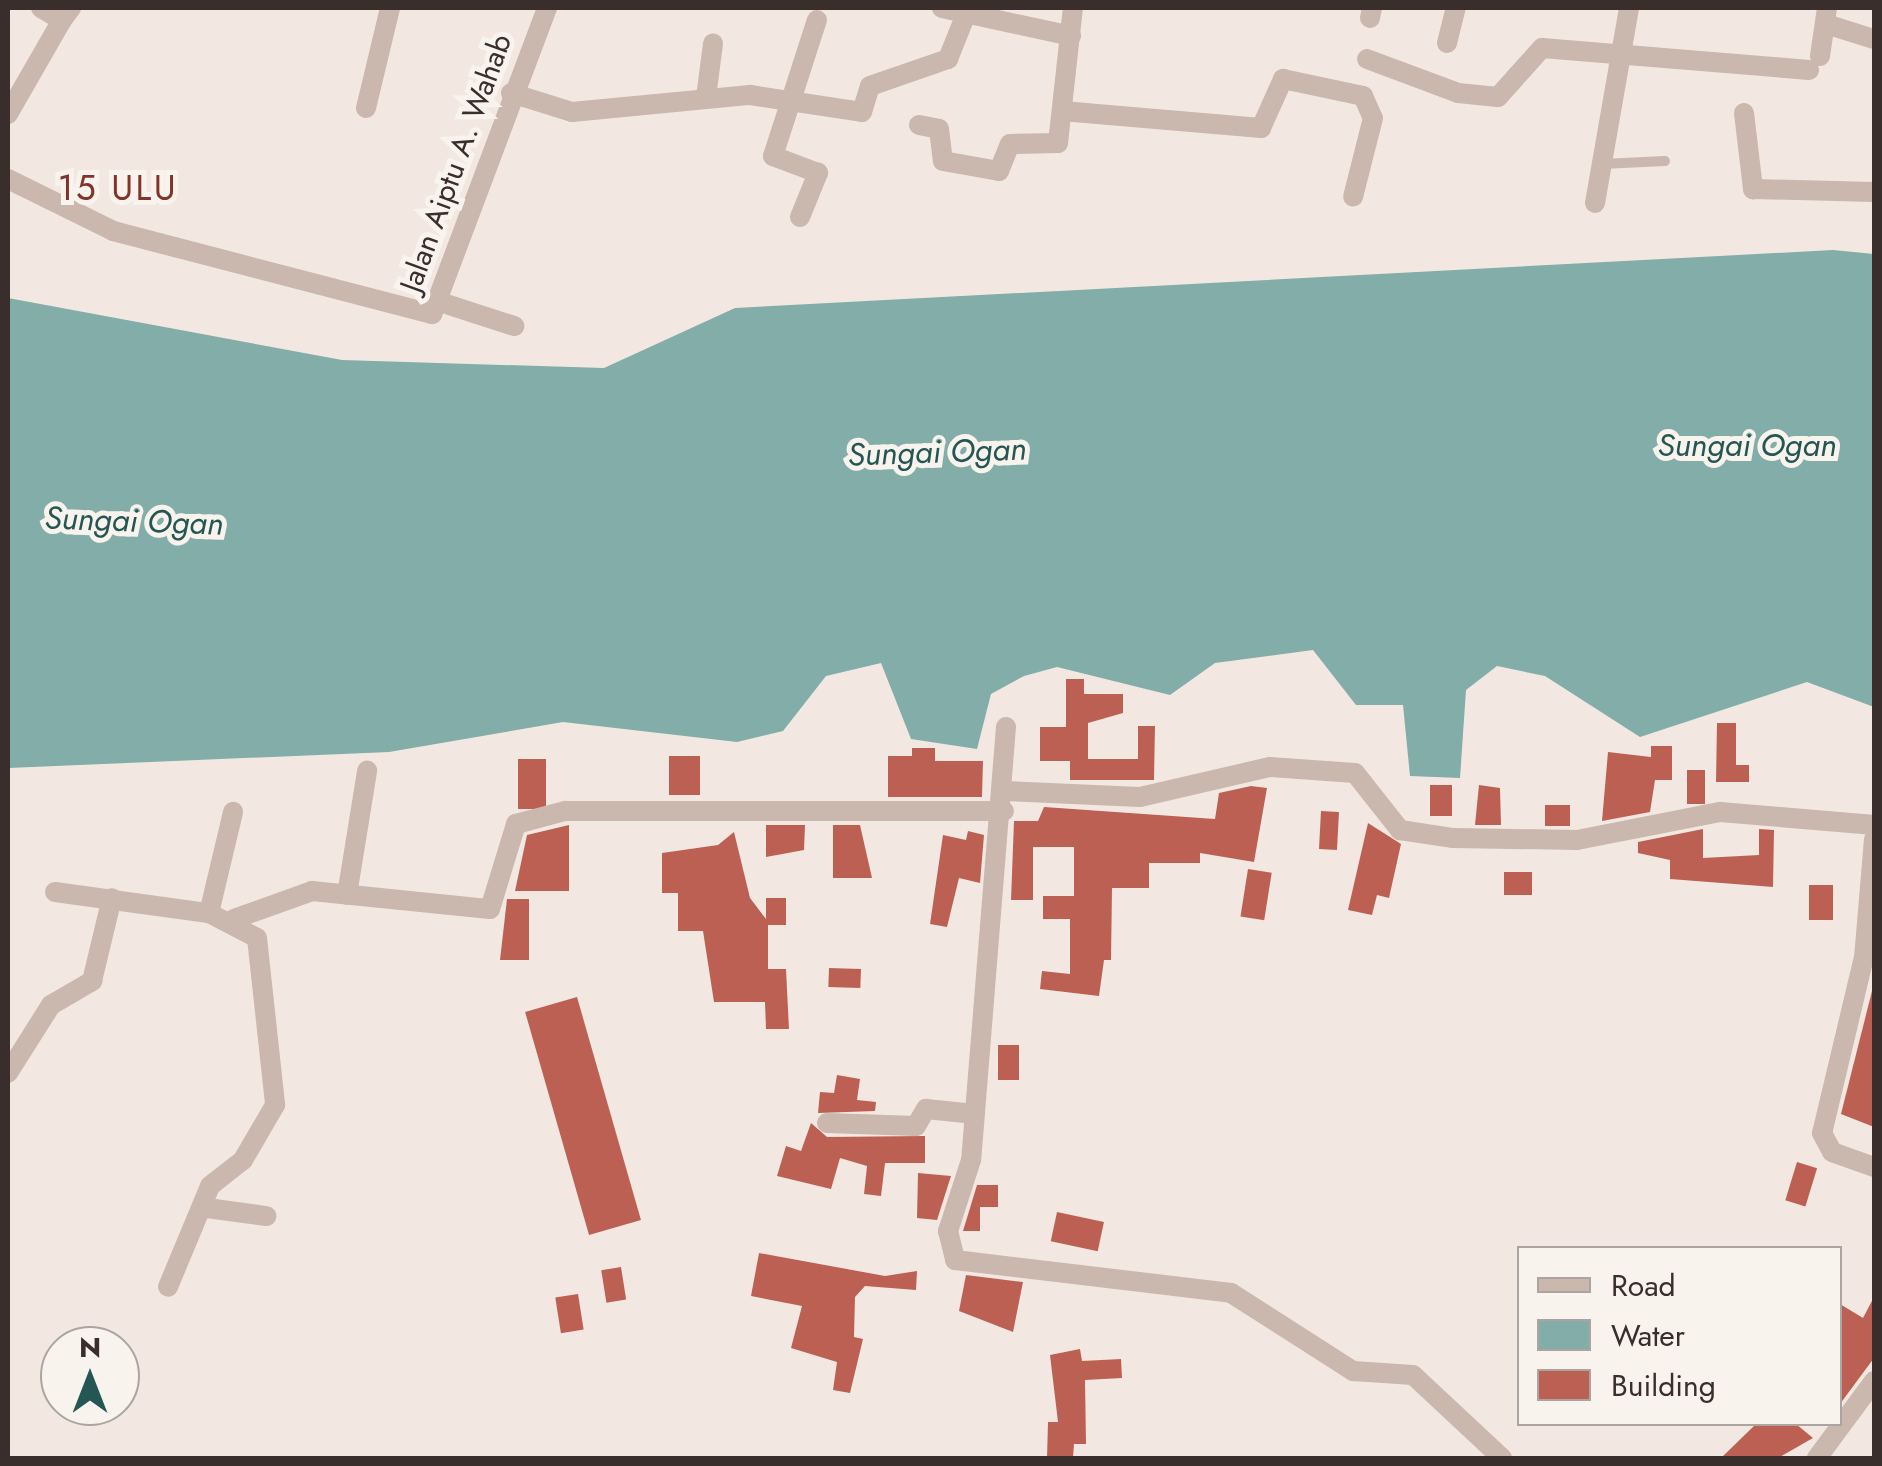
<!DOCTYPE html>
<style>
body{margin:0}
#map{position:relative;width:1882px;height:1466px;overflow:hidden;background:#f2e8e1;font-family:Jost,sans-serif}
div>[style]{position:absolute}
.water>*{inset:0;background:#82ada9}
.building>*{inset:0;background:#bd6054;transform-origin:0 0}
.service>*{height:10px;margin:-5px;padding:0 5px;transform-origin:5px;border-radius:5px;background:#cab7ae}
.minor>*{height:20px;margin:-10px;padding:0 10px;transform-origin:10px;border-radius:10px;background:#cab7ae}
span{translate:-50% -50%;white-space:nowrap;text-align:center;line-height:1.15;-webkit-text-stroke:10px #f9f3ee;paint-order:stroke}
.street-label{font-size:30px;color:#392e2c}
.water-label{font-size:32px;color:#245754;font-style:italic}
.quarter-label{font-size:35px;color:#82342a;letter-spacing:2.5px}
.frame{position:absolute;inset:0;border:10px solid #392e2c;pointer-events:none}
.legend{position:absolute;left:1517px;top:1246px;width:325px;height:180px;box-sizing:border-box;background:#f9f3ee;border:2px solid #aca4a0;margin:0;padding:12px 18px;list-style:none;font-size:30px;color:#392e2c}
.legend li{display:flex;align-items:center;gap:20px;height:50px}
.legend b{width:50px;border:2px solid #aca4a0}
.north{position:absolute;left:40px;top:1326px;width:100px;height:100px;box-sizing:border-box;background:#f9f3ee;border:2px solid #aca4a0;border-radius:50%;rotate:0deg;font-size:28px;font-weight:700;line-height:40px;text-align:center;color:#392e2c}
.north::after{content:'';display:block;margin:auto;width:35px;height:45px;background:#245754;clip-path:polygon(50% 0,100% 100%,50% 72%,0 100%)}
</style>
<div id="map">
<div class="water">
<i style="clip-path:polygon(1833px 250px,1874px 254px,1874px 707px,1807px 682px,1640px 737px,1545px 676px,1497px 666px,1466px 690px,1460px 778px,1410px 776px,1403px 705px,1356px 705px,1313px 650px,1215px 663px,1170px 695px,1057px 667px,1024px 676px,991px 694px,977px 749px,911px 739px,881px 663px,826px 676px,783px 731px,737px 742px,563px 722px,389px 752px,8px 768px,8px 298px,342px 360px,604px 368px,735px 308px)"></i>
</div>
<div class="building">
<i style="clip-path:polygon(1066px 679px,1084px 679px,1084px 694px,1123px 694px,1123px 713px,1088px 723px,1088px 759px,1138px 759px,1138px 726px,1155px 726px,1154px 780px,1070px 780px,1070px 761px,1040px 761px,1040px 727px,1066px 727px)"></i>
<i style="clip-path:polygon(1717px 723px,1736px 723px,1736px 765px,1749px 765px,1749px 782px,1716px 782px)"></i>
<i style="clip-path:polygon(1651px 746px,1672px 746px,1672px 780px,1655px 780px,1650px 812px,1602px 821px,1608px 752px,1651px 757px)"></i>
<i style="clip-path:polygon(912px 748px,935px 748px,935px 761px,983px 761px,982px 797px,888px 797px,888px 756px,912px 756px)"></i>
<i style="left:669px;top:756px;width:31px;height:39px"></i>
<i style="left:518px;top:759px;width:28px;height:50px"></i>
<i style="left:1687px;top:770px;width:18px;height:34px"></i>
<i style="left:1430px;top:785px;width:22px;height:31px"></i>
<i style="clip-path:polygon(1479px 785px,1500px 788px,1501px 825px,1475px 825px)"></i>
<i style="clip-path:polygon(1251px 786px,1267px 788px,1254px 862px,1200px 853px,1200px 863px,1149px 863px,1149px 888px,1112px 888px,1111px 960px,1104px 960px,1099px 996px,1040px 989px,1042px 971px,1070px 974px,1070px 919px,1043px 919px,1043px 896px,1074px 896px,1074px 847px,1033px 847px,1033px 900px,1011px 900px,1014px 821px,1038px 821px,1044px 807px,1215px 819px,1219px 793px)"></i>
<i style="left:1545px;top:805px;width:25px;height:21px"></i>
<i style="left:1321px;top:811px;width:18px;height:38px;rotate:3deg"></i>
<i style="clip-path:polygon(1368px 823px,1401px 844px,1389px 898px,1377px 895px,1372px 915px,1348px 910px)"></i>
<i style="clip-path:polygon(569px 825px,569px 891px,515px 891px,527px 835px)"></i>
<i style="clip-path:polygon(766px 825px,805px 825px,804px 850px,766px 857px)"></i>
<i style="clip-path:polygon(833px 825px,860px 825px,872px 878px,833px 878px)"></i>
<i style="clip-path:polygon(1703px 829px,1703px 858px,1759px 855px,1759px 829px,1774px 830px,1773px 887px,1670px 879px,1670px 860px,1638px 853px,1638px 842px)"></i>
<i style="clip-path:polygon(968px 831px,984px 835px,980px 883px,959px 878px,947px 927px,930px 924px,943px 835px,966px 840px)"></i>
<i style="clip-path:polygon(734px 832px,750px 898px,766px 919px,766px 898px,786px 898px,786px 925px,768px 925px,768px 969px,786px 969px,789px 1029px,766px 1029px,765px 1002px,714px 1002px,703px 931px,678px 931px,678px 893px,662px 893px,662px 853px,718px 845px)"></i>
<i style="left:1248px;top:869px;width:24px;height:48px;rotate:9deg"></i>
<i style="left:1504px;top:872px;width:28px;height:23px"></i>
<i style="left:1809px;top:885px;width:24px;height:35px"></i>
<i style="clip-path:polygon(507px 899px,529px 899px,529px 960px,500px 960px)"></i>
<i style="left:829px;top:968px;width:32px;height:19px;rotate:2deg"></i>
<i style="clip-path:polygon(1873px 987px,1874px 987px,1874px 1127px,1841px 1114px)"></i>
<i style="left:577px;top:997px;width:232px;height:54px;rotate:74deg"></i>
<i style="left:998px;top:1045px;width:21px;height:35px"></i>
<i style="clip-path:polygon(837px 1075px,860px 1079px,857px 1100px,876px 1102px,875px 1111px,818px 1113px,820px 1092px,834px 1093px)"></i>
<i style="clip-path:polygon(811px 1123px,827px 1137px,925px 1136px,925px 1163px,885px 1163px,881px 1196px,864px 1194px,867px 1166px,840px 1158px,831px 1189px,777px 1176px,786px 1146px,801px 1151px)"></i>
<i style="left:1797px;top:1162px;width:21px;height:40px;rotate:17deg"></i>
<i style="clip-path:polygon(918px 1173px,951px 1176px,937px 1220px,917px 1218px)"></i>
<i style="clip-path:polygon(977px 1185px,998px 1185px,998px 1207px,980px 1207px,980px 1231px,963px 1231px)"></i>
<i style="left:1057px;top:1212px;width:48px;height:30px;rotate:12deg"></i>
<i style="clip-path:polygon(759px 1253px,885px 1276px,917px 1271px,916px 1290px,865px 1286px,855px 1297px,854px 1337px,863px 1339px,850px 1393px,833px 1390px,837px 1362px,791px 1348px,802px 1306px,751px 1296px)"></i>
<i style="left:621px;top:1267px;width:33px;height:20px;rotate:81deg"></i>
<i style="clip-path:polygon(966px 1275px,1023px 1282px,1013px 1332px,959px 1311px)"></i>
<i style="left:578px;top:1294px;width:36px;height:23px;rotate:81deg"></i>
<i style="clip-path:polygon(1874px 1297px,1874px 1358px,1840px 1404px,1840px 1304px,1863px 1318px)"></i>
<i style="clip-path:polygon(1080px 1349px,1082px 1361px,1121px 1359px,1122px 1378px,1085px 1380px,1086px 1444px,1074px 1444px,1073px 1458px,1047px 1458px,1048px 1422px,1058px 1422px,1050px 1355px)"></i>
<i style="clip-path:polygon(1756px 1424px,1796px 1424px,1813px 1438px,1778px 1458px,1721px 1458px)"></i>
</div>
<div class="service">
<i style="left:1602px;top:164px;width:63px;rotate:-2.7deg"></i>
</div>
<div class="minor">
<i style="left:41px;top:8px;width:24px;rotate:30deg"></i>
<i style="left:62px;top:20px;width:15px;rotate:-53deg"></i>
<i style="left:942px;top:8px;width:132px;rotate:12.2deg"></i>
<i style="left:1370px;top:18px;width:10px;rotate:-79deg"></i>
<i style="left:1826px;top:24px;width:50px;rotate:17.4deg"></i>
<i style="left:1447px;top:43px;width:36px;rotate:-76deg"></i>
<i style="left:1820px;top:56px;width:49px;rotate:-81.7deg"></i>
<i style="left:1367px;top:59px;width:97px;rotate:20.5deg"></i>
<i style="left:1458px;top:93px;width:40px;rotate:5.7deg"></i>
<i style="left:1498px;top:97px;width:66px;rotate:-48.1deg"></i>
<i style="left:1542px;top:48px;width:268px;rotate:4.7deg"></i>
<i style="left:511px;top:93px;width:64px;rotate:17.3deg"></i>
<i style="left:572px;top:112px;width:179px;rotate:-5.5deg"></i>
<i style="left:750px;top:95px;width:113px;rotate:8.6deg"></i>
<i style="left:862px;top:112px;width:27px;rotate:-73deg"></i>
<i style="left:870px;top:86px;width:83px;rotate:-19.1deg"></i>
<i style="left:948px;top:59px;width:48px;rotate:-68.2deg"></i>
<i style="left:706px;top:98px;width:55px;rotate:-82.7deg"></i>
<i style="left:366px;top:108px;width:103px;rotate:-76.5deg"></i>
<i style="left:1062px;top:111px;width:200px;rotate:4.9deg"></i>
<i style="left:1261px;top:128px;width:54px;rotate:-65.8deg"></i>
<i style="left:1283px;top:79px;width:82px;rotate:12deg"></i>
<i style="left:1363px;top:96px;width:24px;rotate:66deg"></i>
<i style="left:1373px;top:118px;width:81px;rotate:104.2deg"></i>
<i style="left:1744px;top:113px;width:77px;rotate:83.2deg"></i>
<i style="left:1753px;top:189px;width:121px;rotate:1.4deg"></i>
<i style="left:8px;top:114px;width:108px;rotate:-60.1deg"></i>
<i style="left:919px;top:125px;width:20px;rotate:11deg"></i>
<i style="left:939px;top:129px;width:32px;rotate:83deg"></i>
<i style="left:943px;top:161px;width:57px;rotate:10.1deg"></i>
<i style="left:999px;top:171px;width:29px;rotate:-68deg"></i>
<i style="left:1010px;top:144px;width:48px;rotate:-1.2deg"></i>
<i style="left:1058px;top:143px;width:136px;rotate:-83.7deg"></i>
<i style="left:8px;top:179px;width:117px;rotate:26.3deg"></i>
<i style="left:113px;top:231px;width:330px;rotate:14.6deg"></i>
<i style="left:432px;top:314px;width:327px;rotate:-69.4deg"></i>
<i style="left:1595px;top:203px;width:198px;rotate:-80.1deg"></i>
<i style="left:800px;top:217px;width:48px;rotate:-67.8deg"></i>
<i style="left:818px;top:173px;width:48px;rotate:-159.3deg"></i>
<i style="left:773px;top:156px;width:143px;rotate:-72.1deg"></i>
<i style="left:443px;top:303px;width:75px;rotate:17.9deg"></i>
<i style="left:1006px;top:727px;width:434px;rotate:94.6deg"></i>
<i style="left:971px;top:1160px;width:75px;rotate:107.9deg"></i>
<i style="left:948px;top:1231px;width:30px;rotate:76deg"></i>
<i style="left:955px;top:1260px;width:278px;rotate:6.8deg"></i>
<i style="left:1231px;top:1293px;width:145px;rotate:32.6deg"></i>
<i style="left:1353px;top:1371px;width:60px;rotate:3.8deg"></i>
<i style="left:1413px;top:1375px;width:122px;rotate:43deg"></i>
<i style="left:1004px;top:791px;width:136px;rotate:2.5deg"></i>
<i style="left:1140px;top:797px;width:133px;rotate:-13deg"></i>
<i style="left:1270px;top:767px;width:85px;rotate:4deg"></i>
<i style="left:1355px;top:773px;width:73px;rotate:51.7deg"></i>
<i style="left:1400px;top:830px;width:54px;rotate:8.6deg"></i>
<i style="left:1453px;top:838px;width:124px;rotate:0.9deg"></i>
<i style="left:1577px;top:840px;width:146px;rotate:-11.1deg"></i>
<i style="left:1720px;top:812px;width:155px;rotate:4.8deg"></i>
<i style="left:1874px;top:839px;width:118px;rotate:94.8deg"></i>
<i style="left:1864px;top:957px;width:181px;rotate:103.4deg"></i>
<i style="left:1822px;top:1133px;width:21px;rotate:62deg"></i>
<i style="left:1832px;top:1152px;width:45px;rotate:19.7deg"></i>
<i style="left:55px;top:892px;width:155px;rotate:7.8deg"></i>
<i style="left:209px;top:913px;width:54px;rotate:27.5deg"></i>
<i style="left:257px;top:938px;width:168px;rotate:83.8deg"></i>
<i style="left:275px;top:1105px;width:64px;rotate:120.2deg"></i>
<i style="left:243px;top:1160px;width:42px;rotate:141.8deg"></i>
<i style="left:210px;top:1186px;width:109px;rotate:112.6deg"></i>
<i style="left:347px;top:895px;width:126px;rotate:-80.8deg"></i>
<i style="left:209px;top:913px;width:104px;rotate:-76.6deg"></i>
<i style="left:234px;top:919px;width:83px;rotate:-19.7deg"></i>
<i style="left:312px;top:891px;width:179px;rotate:5.8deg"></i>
<i style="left:490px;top:909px;width:89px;rotate:-73deg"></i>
<i style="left:516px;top:824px;width:51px;rotate:-14.9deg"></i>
<i style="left:565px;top:811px;width:439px"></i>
<i style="left:8px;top:1073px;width:80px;rotate:-57.7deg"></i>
<i style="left:51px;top:1005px;width:48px;rotate:-30.3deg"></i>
<i style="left:92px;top:981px;width:85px;rotate:-76.5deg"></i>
<i style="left:827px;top:1123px;width:89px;rotate:1.9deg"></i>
<i style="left:916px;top:1126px;width:20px;rotate:-60deg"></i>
<i style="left:926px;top:1109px;width:49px;rotate:5.8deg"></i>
<i style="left:207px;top:1208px;width:60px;rotate:7.7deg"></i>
<i style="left:1817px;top:1458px;width:96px;rotate:-53.5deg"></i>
</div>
<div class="street-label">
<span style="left:456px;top:163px;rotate:-70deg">Jalan Aiptu A. Wahab</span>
</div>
<div class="water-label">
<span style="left:1747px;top:445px">Sungai Ogan</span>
<span style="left:937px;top:452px;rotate:-2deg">Sungai Ogan</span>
<span style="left:134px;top:521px;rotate:2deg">Sungai Ogan</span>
</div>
<div class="quarter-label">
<span style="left:118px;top:188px">15 ULU</span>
</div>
<div class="frame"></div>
<ul class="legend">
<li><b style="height:12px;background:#cab7ae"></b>Road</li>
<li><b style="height:28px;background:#82ada9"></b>Water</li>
<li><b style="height:28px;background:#bd6054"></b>Building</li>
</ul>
<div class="north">N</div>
</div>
